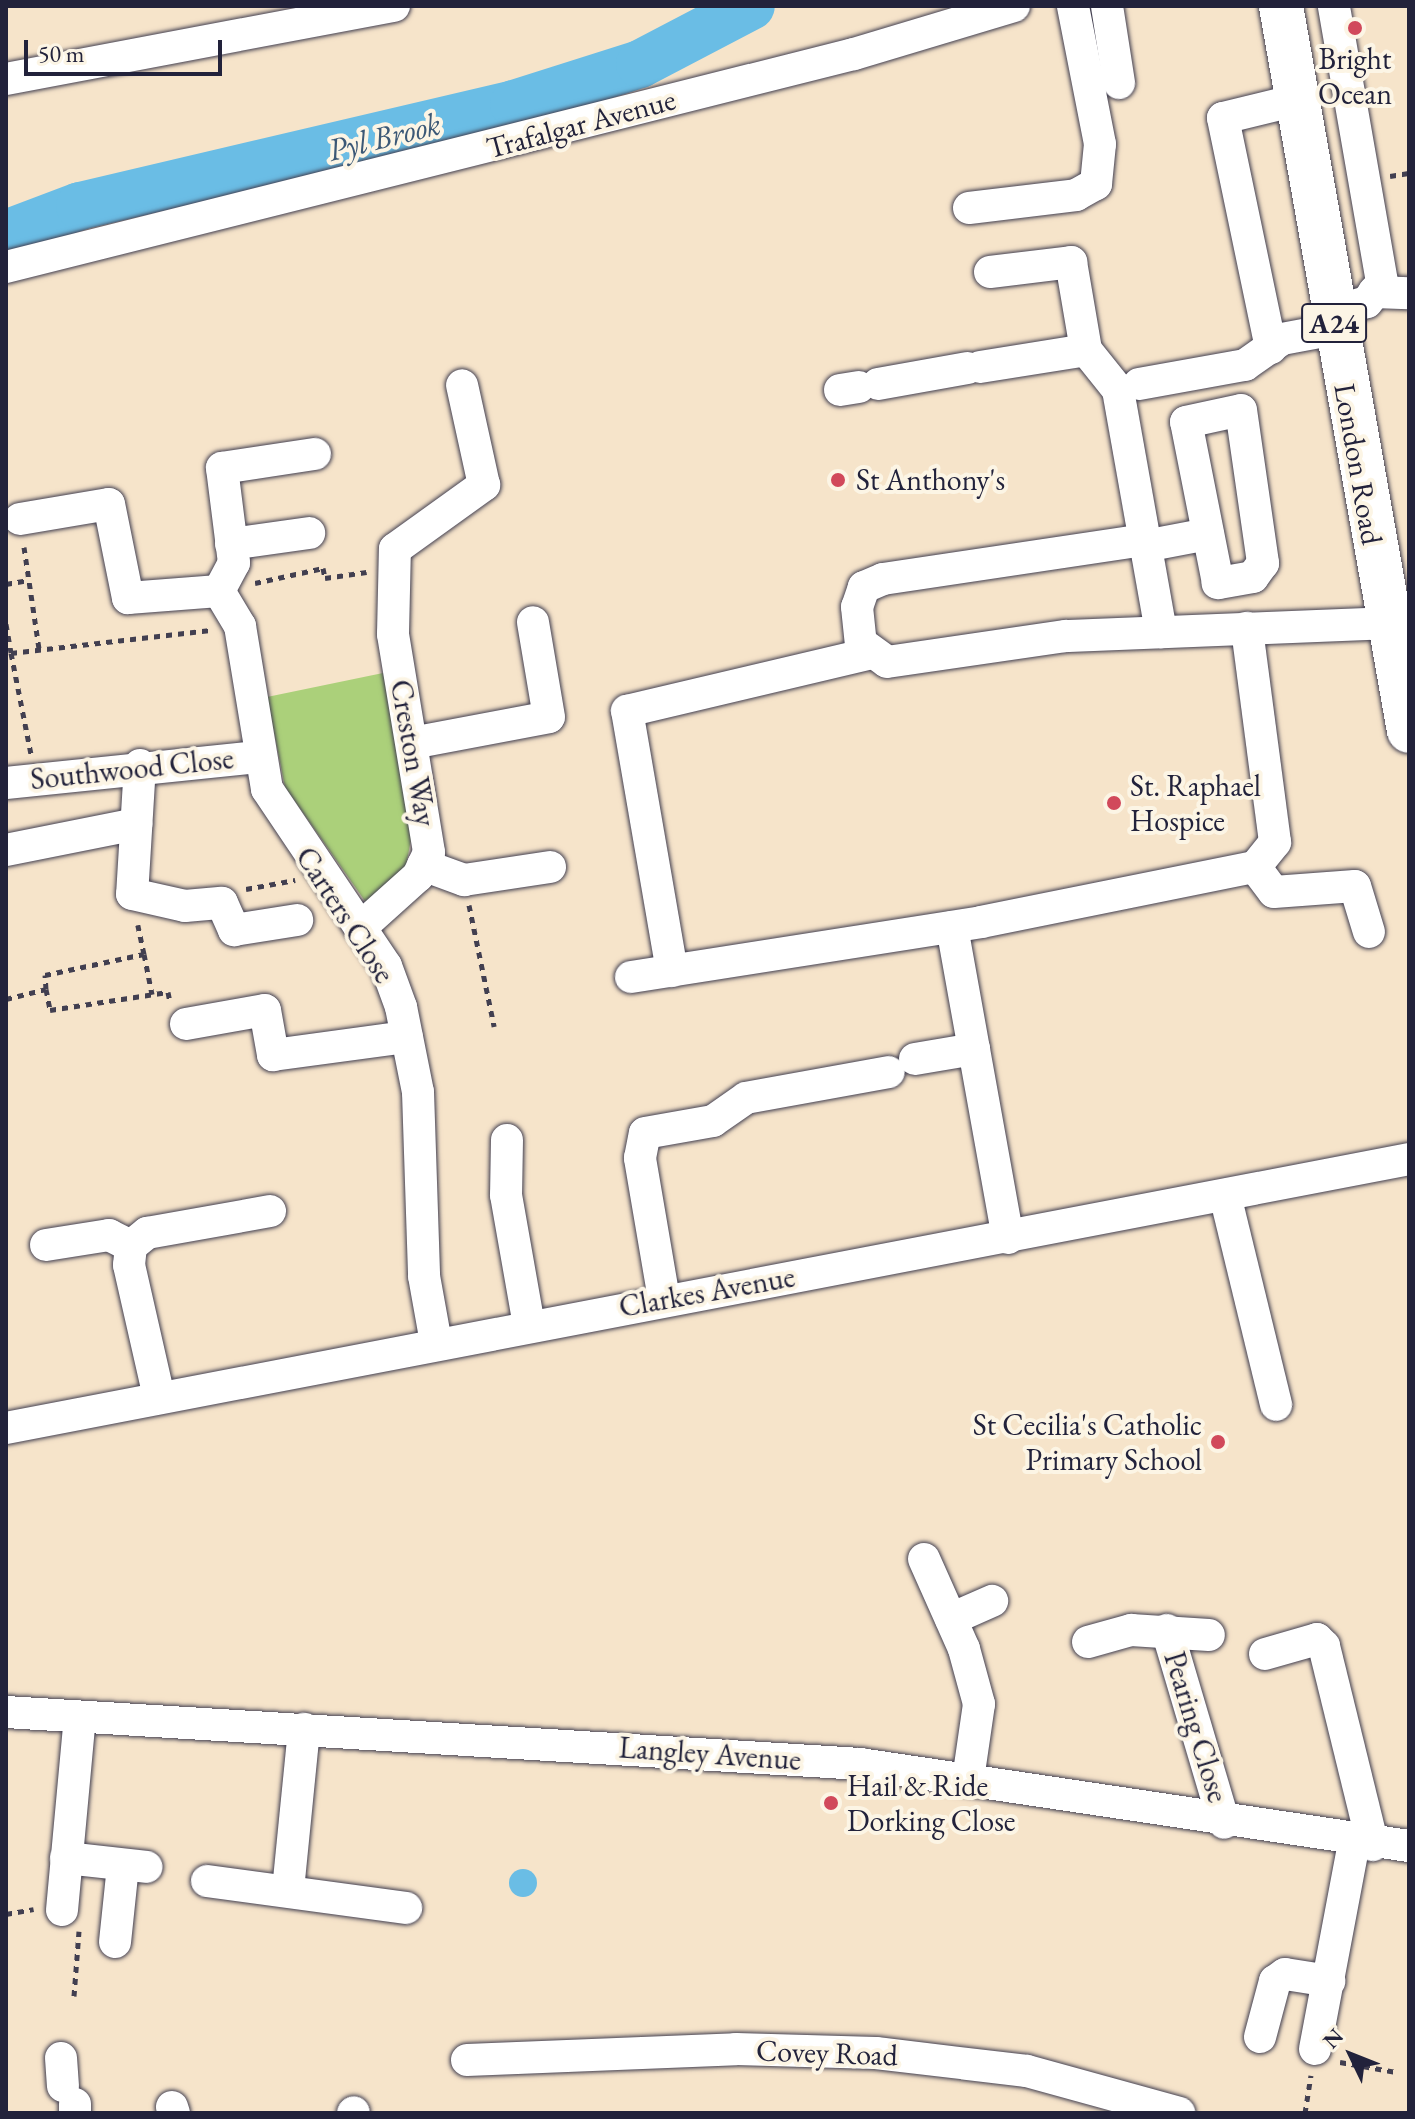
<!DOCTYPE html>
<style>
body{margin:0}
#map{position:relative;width:1415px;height:2119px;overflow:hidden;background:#f6e4ca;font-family:"EB Garamond",serif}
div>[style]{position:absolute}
.green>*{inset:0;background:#abd07a}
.water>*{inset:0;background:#6abde5}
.round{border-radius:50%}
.river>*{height:48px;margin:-24px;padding:0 24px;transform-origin:24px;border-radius:24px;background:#6abde5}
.path>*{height:5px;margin-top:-2.5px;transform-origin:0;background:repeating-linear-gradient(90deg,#423f50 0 6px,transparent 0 12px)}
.roads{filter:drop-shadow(0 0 2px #423f50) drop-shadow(0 0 2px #423f50)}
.minor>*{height:32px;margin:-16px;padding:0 16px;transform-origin:16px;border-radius:16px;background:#fff}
.highway>*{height:44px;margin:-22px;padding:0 22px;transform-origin:22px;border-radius:22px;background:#fff}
.dots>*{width:22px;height:22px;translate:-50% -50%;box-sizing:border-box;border:4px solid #fcf5e5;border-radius:50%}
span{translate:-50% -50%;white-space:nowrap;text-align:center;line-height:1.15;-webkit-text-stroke:8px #fcf5e5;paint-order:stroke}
.shield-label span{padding:2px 6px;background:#fcf5e5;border:2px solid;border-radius:6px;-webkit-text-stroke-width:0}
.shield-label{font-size:28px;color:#22223b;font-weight:700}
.poi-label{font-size:30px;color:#22223b}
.left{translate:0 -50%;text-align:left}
.right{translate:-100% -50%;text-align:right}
.street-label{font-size:30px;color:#22223b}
.water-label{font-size:32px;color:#3b5876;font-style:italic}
.frame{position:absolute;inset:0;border:8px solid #22223b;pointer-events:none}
.north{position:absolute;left:1311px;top:2015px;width:80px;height:80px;-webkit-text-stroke:6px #fcf5e5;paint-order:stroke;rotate:313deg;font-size:22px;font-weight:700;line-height:32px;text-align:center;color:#22223b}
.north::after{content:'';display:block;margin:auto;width:28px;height:36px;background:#22223b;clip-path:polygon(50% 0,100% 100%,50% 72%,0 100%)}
.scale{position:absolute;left:24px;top:40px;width:198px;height:36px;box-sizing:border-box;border:4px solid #22223b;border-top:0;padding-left:10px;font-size:24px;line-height:28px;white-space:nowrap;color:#22223b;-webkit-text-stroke:6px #fcf5e5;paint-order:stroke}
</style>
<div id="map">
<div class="green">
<i style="clip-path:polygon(383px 673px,416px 813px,405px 871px,367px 904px,285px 787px,267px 697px)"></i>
</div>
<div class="water">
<i class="round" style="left:509px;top:1869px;width:28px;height:28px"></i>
</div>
<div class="river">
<i style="left:6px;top:234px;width:79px;rotate:-20.7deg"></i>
<i style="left:80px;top:206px;width:446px;rotate:-13.2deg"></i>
<i style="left:514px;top:104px;width:132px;rotate:-17.6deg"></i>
<i style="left:640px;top:64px;width:125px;rotate:-27.6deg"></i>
</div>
<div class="path">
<i style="left:1390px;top:176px;width:19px;rotate:-9deg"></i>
<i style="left:24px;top:547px;width:103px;rotate:81.6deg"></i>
<i style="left:255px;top:583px;width:70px;rotate:-12.4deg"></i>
<i style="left:323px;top:568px;width:10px;rotate:79deg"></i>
<i style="left:325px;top:578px;width:42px;rotate:-8.1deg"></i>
<i style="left:6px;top:584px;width:23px;rotate:-10deg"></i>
<i style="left:6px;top:624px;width:29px;rotate:80deg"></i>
<i style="left:11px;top:653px;width:201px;rotate:-6.6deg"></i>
<i style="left:11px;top:653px;width:103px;rotate:78.8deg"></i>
<i style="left:246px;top:889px;width:50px;rotate:-10.4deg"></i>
<i style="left:469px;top:905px;width:124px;rotate:78.3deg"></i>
<i style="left:144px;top:954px;width:41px;rotate:78.7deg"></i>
<i style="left:46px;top:989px;width:21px;rotate:79deg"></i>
<i style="left:50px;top:1010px;width:119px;rotate:-8.7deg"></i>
<i style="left:168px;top:992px;width:10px;rotate:79deg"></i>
<i style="left:6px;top:999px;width:41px;rotate:-14deg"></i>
<i style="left:46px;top:989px;width:14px;rotate:-94deg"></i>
<i style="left:45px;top:975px;width:101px;rotate:-12deg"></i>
<i style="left:144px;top:954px;width:30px;rotate:-102deg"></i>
<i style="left:6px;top:1914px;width:28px;rotate:-10deg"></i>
<i style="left:74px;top:1996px;width:65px;rotate:-85.6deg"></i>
<i style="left:1340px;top:2062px;width:57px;rotate:10.1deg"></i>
<i style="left:1305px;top:2113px;width:38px;rotate:-81deg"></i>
</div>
<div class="roads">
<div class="minor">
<i style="left:1107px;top:6px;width:78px;rotate:81.1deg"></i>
<i style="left:6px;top:79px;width:395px;rotate:-10.7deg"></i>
<i style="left:969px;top:208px;width:108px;rotate:-6.9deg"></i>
<i style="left:1076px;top:195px;width:23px;rotate:-29deg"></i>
<i style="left:1096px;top:184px;width:40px;rotate:-84.3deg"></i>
<i style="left:1100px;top:144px;width:141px;rotate:-101.1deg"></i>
<i style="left:6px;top:267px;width:874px;rotate:-14.1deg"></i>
<i style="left:854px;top:54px;width:167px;rotate:-16.7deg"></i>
<i style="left:990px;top:272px;width:82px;rotate:-7deg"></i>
<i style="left:1071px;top:262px;width:89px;rotate:80.3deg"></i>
<i style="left:1086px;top:350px;width:51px;rotate:51.3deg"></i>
<i style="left:1118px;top:390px;width:246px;rotate:79.9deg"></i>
<i style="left:1374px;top:292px;width:35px;rotate:2deg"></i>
<i style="left:1332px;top:312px;width:36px;rotate:-16deg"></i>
<i style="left:1367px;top:302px;width:25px;rotate:-53deg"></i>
<i style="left:1382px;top:282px;width:280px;rotate:-99.9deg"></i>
<i style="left:1271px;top:348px;width:235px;rotate:-101.8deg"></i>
<i style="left:1223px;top:118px;width:76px;rotate:-13.7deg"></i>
<i style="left:980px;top:367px;width:107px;rotate:-9.1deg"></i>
<i style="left:878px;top:384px;width:91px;rotate:-10.1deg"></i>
<i style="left:1139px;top:384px;width:108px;rotate:-10.2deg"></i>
<i style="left:1245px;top:365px;width:45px;rotate:-35.1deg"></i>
<i style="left:1282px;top:339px;width:54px;rotate:-10.7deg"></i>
<i style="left:840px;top:390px;width:19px;rotate:-9deg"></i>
<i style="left:1241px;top:410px;width:155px;rotate:81.8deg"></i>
<i style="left:1263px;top:563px;width:17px;rotate:126deg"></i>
<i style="left:1253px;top:577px;width:36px;rotate:170deg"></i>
<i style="left:1218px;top:583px;width:164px;rotate:-101.2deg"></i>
<i style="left:1186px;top:422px;width:56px;rotate:-12.3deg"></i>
<i style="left:20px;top:519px;width:90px;rotate:-9.6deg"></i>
<i style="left:109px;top:504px;width:96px;rotate:78.6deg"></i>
<i style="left:128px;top:598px;width:91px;rotate:-4.4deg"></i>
<i style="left:219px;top:591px;width:41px;rotate:59deg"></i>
<i style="left:240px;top:626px;width:165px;rotate:80.6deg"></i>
<i style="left:267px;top:789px;width:213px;rotate:56.1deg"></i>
<i style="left:386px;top:966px;width:44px;rotate:69.9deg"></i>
<i style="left:401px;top:1007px;width:87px;rotate:78.7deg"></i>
<i style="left:418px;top:1092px;width:184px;rotate:88.1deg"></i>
<i style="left:424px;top:1276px;width:68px;rotate:79.8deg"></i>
<i style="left:1144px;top:540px;width:264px;rotate:171.5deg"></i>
<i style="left:883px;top:579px;width:21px;rotate:157deg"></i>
<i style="left:864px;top:587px;width:21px;rotate:109deg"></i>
<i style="left:857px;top:607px;width:36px;rotate:84deg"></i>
<i style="left:861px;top:643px;width:32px;rotate:36deg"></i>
<i style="left:887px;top:662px;width:181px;rotate:-8.3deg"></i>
<i style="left:1066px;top:636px;width:322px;rotate:-2.3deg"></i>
<i style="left:231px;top:544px;width:79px;rotate:-8deg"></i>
<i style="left:1145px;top:546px;width:64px;rotate:-10.8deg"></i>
<i style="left:219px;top:591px;width:32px;rotate:-62deg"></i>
<i style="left:234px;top:563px;width:96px;rotate:-97.2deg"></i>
<i style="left:222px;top:468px;width:94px;rotate:-8.6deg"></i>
<i style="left:412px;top:743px;width:139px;rotate:-10.7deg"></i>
<i style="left:549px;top:717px;width:96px;rotate:-99.6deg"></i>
<i style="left:140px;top:765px;width:129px;rotate:93.5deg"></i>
<i style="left:132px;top:894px;width:54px;rotate:12.8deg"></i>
<i style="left:185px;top:906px;width:37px;rotate:-5deg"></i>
<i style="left:222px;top:903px;width:30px;rotate:66deg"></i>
<i style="left:234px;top:930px;width:64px;rotate:-9deg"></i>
<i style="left:6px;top:783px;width:253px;rotate:-5.9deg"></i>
<i style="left:6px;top:850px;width:133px;rotate:-11.3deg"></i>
<i style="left:423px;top:865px;width:44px;rotate:20.1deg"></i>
<i style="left:464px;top:880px;width:87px;rotate:-8.6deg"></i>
<i style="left:1255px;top:867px;width:31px;rotate:53deg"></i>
<i style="left:1274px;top:892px;width:81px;rotate:-4.2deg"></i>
<i style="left:1355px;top:886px;width:48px;rotate:73.1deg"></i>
<i style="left:952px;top:927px;width:316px;rotate:79.8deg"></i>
<i style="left:360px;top:928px;width:78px;rotate:-41.9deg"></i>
<i style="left:418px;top:876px;width:26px;rotate:-65deg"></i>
<i style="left:429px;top:852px;width:221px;rotate:-99.4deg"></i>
<i style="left:393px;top:634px;width:85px;rotate:-88.7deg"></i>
<i style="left:395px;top:549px;width:110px;rotate:-35.7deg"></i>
<i style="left:484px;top:485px;width:102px;rotate:-102.4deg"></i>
<i style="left:672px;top:971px;width:264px;rotate:-99.8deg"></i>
<i style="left:627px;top:711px;width:249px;rotate:-13.3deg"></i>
<i style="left:631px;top:977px;width:354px;rotate:-8.9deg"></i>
<i style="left:981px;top:922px;width:279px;rotate:-11.4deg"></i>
<i style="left:1255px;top:867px;width:32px;rotate:-51deg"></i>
<i style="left:1275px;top:842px;width:216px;rotate:-97.5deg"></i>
<i style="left:186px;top:1024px;width:80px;rotate:-10deg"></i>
<i style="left:265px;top:1010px;width:46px;rotate:79.9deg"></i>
<i style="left:273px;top:1055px;width:135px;rotate:-7.7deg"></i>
<i style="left:915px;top:1059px;width:60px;rotate:-9.6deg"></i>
<i style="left:507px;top:1140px;width:55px;rotate:91deg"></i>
<i style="left:506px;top:1195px;width:132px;rotate:80deg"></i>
<i style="left:1225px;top:1195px;width:216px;rotate:76.3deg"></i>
<i style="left:46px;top:1245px;width:64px;rotate:-9deg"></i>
<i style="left:109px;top:1235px;width:25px;rotate:27deg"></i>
<i style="left:664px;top:1299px;width:143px;rotate:-99.7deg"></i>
<i style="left:640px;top:1158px;width:25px;rotate:-79deg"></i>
<i style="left:645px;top:1133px;width:69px;rotate:-10deg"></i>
<i style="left:713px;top:1121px;width:40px;rotate:-34.9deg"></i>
<i style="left:746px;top:1098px;width:145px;rotate:-10.3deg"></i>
<i style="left:159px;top:1397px;width:135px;rotate:-102.8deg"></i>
<i style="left:129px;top:1265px;width:19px;rotate:-84deg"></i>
<i style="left:131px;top:1246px;width:21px;rotate:-39deg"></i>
<i style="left:147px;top:1233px;width:125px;rotate:-10.1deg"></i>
<i style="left:6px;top:1428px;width:1429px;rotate:-10.85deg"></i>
<i style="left:924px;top:1559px;width:98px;rotate:66deg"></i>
<i style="left:964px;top:1649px;width:57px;rotate:74.7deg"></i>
<i style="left:979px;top:1704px;width:76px;rotate:98.3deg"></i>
<i style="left:951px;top:1619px;width:45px;rotate:-23.7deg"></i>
<i style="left:1167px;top:1630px;width:201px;rotate:73.5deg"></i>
<i style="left:1088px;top:1642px;width:45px;rotate:-15.6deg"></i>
<i style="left:1131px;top:1630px;width:78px;rotate:3.7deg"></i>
<i style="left:1265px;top:1654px;width:54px;rotate:-16.1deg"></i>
<i style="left:1317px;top:1639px;width:10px;rotate:45deg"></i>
<i style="left:1324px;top:1646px;width:205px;rotate:76.2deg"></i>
<i style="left:6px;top:1712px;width:856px;rotate:3.48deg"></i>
<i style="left:860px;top:1764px;width:555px;rotate:8.5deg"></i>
<i style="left:66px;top:1858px;width:81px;rotate:6.3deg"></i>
<i style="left:207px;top:1881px;width:201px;rotate:7.7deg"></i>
<i style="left:288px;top:1890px;width:162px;rotate:-84.3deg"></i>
<i style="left:62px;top:1910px;width:194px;rotate:-84.7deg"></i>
<i style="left:115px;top:1942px;width:76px;rotate:-84deg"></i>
<i style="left:1260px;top:2037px;width:58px;rotate:-75deg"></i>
<i style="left:1275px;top:1981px;width:12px;rotate:-35deg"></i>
<i style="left:1285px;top:1974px;width:45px;rotate:9deg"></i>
<i style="left:1315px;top:2049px;width:211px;rotate:-79.3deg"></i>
<i style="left:61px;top:2058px;width:28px;rotate:86deg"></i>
<i style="left:467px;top:2060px;width:269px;rotate:-2.3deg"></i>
<i style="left:736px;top:2049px;width:140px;rotate:1.6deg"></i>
<i style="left:876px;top:2053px;width:152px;rotate:6.8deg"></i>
<i style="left:1027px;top:2071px;width:158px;rotate:15.4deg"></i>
<i style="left:75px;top:2104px;width:9px;rotate:90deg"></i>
<i style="left:172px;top:2107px;width:6px;rotate:72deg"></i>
<i style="left:353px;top:2113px;width:1px;rotate:-45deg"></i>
</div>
<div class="highway">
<i style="left:1281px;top:6px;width:736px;rotate:79.99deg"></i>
</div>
</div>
<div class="dots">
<i style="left:1355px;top:28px;background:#d1495b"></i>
<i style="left:838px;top:480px;background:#d1495b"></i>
<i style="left:1114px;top:803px;background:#d1495b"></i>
<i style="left:1218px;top:1442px;background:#d1495b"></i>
<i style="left:831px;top:1803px;background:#d1495b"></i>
</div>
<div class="shield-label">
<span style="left:1334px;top:323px">A24</span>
</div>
<div class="poi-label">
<span style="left:1355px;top:76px">Bright<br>Ocean</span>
<span class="left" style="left:856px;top:480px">St Anthony's</span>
<span class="left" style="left:1130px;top:803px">St. Raphael<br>Hospice</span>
<span class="right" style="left:1202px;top:1442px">St Cecilia's Catholic<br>Primary School</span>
<span class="left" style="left:847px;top:1803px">Hail &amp; Ride<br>Dorking Close</span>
</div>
<div class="street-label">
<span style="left:581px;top:124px;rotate:-15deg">Trafalgar Avenue</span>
<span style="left:1358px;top:464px;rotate:80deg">London Road</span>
<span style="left:413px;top:753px;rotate:80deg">Creston Way</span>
<span style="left:132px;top:769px;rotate:-6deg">Southwood Close</span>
<span style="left:345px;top:915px;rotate:57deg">Carters Close</span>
<span style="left:707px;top:1292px;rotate:-10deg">Clarkes Avenue</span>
<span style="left:1196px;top:1727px;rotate:73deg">Pearing Close</span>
<span style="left:710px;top:1754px;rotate:4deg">Langley Avenue</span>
<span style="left:827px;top:2053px;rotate:2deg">Covey Road</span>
</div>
<div class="water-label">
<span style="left:384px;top:137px;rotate:-14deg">Pyl Brook</span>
</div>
<div class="frame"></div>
<div class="north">N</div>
<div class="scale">50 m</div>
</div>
